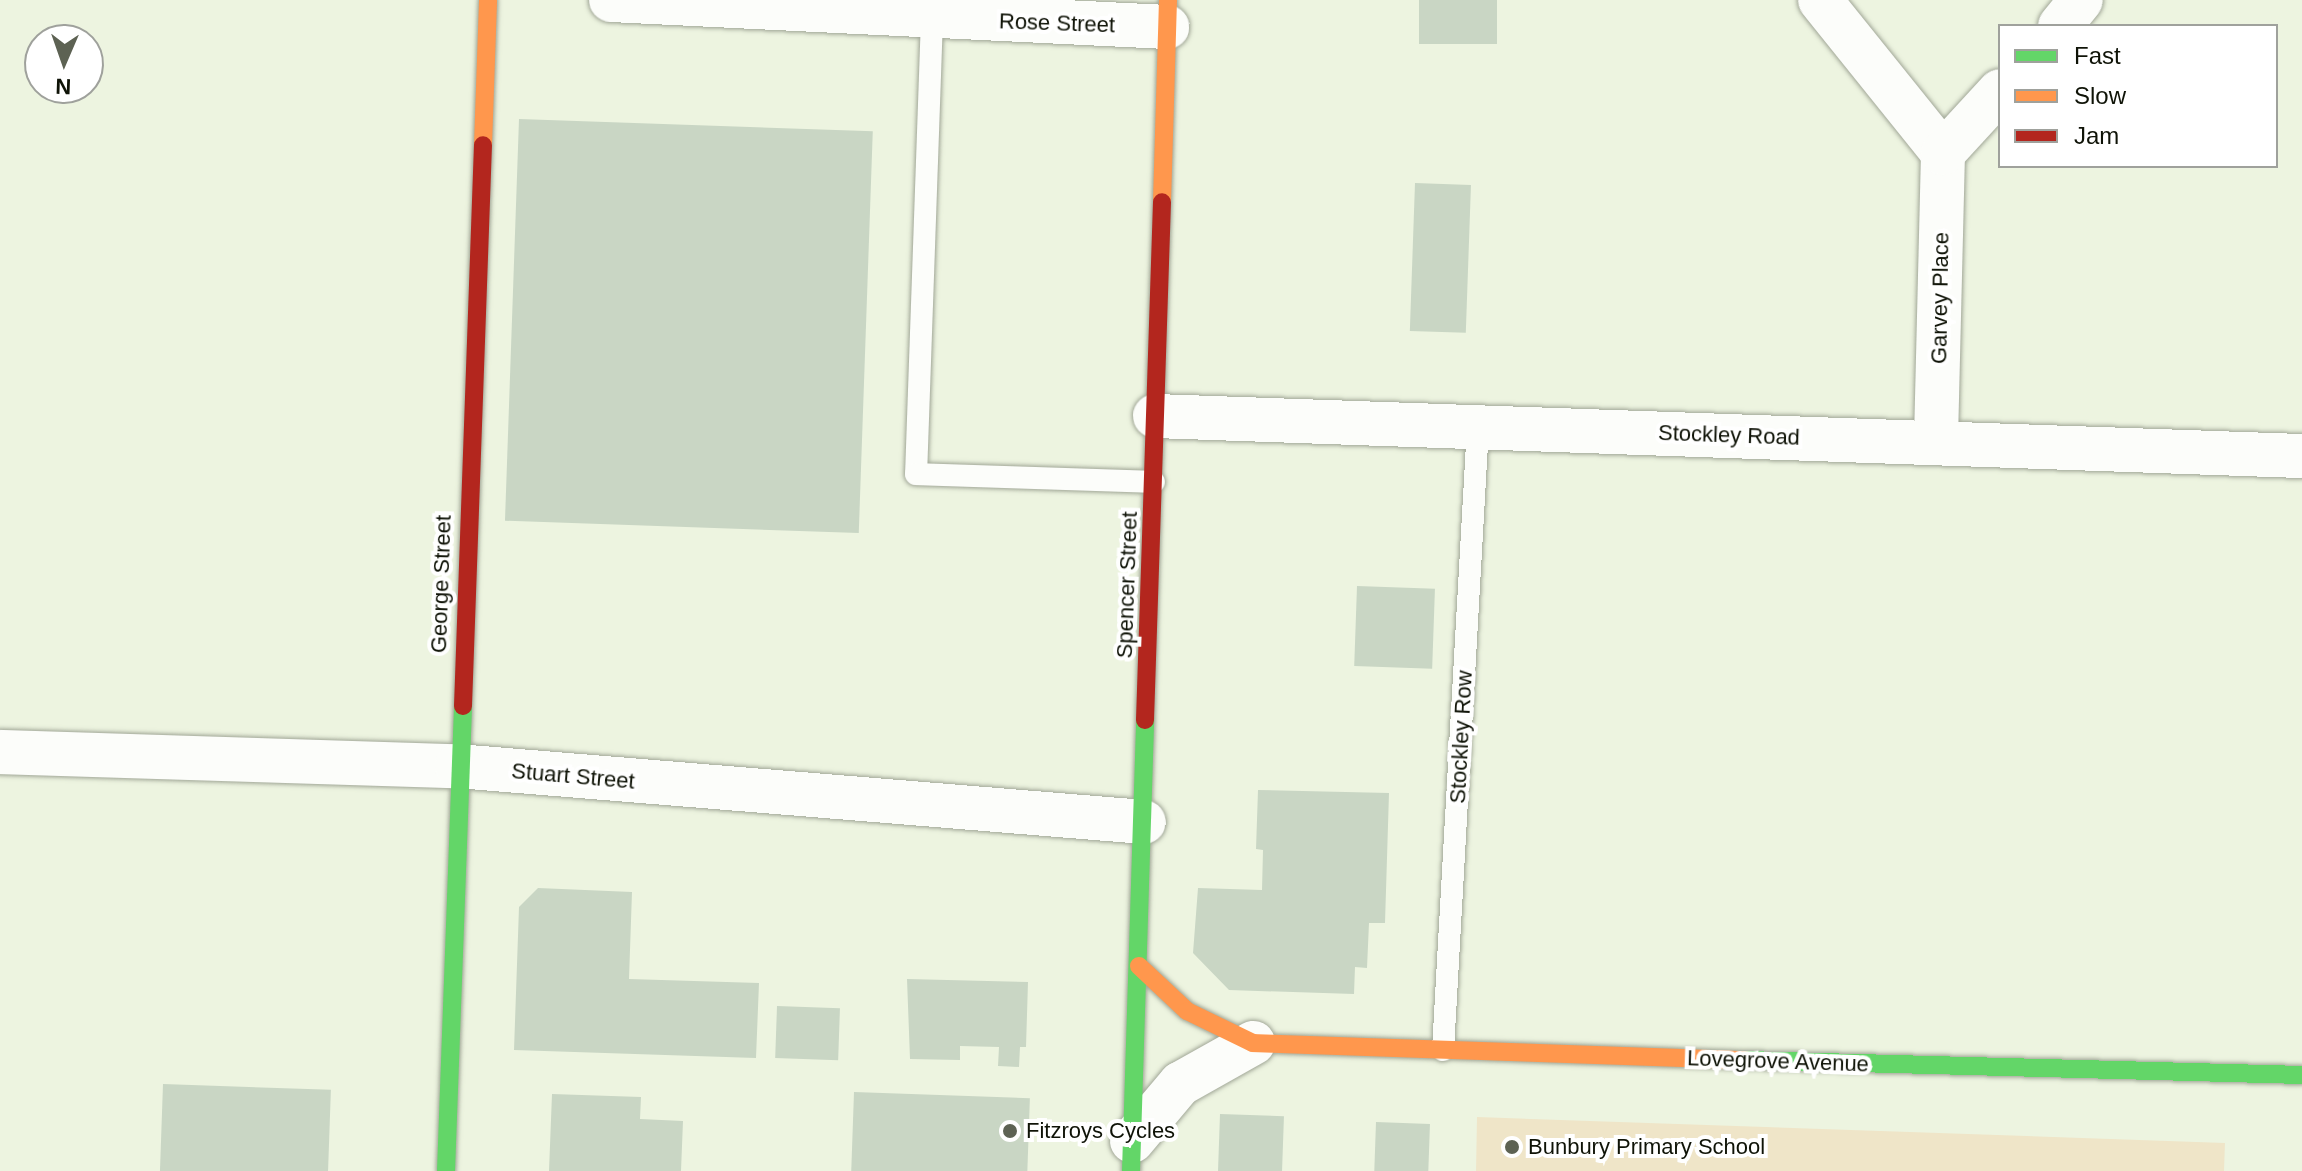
<!DOCTYPE html>
<style>
body{margin:0}
#map{position:relative;width:2302px;height:1171px;overflow:hidden;background:#edf4e0;font-family:Helvetica,sans-serif}
div>[style]{position:absolute}
.green>*{inset:0;background:#efe5c8}
.building>*{inset:0;background:#c9d6c4;transform-origin:0 0}
.roads{filter:drop-shadow(0 0 2px #a1a797) drop-shadow(0 0 2px #a1a797)}
.lane>*{height:22px;margin:-11px;padding:0 11px;transform-origin:11px;border-radius:11px;background:#fcfdfa}
.street>*{height:44px;margin:-22px;padding:0 22px;transform-origin:22px;border-radius:22px;background:#fcfdfa}
.fast>*{height:18px;margin:-9px;padding:0 9px;transform-origin:9px;border-radius:9px;background:#63d668}
.slow>*{height:18px;margin:-9px;padding:0 9px;transform-origin:9px;border-radius:9px;background:#ff974d}
.jam>*{height:18px;margin:-9px;padding:0 9px;transform-origin:9px;border-radius:9px;background:#b3261e}
.dots>*{width:22px;height:22px;translate:-50% -50%;box-sizing:border-box;border:4px solid #fff;border-radius:50%}
span{translate:-50% -50%;white-space:nowrap;text-align:center;line-height:1.15;-webkit-text-stroke:8px #fff;paint-order:stroke}
.street-label{font-size:22px;color:#0f1307}
.poi-label{font-size:22px;color:#0f1307}
.left{translate:0 -50%;text-align:left}
.legend{position:absolute;left:1998px;top:24px;width:280px;height:144px;box-sizing:border-box;background:#fff;border:2px solid #9fa19c;margin:0;padding:10px 14px;list-style:none;font-size:24px;color:#0f1307}
.legend li{display:flex;align-items:center;gap:16px;height:40px}
.legend b{width:40px;border:2px solid #9fa19c}
.north{position:absolute;left:24px;top:24px;width:80px;height:80px;box-sizing:border-box;background:#fff;border:2px solid #9fa19c;border-radius:50%;rotate:182deg;font-size:22px;font-weight:700;line-height:32px;text-align:center;color:#0f1307}
.north::after{content:'';display:block;margin:auto;width:28px;height:36px;background:#5d6253;clip-path:polygon(50% 0,100% 100%,50% 72%,0 100%)}
</style>
<div id="map">
<div class="green">
<i style="clip-path:polygon(1477px 1117px,2225px 1143px,2224px 1171px,1476px 1171px)"></i>
</div>
<div class="building">
<i style="left:1419px;top:0;width:78px;height:44px"></i>
<i style="left:519px;top:119px;width:354px;height:402px;rotate:2deg"></i>
<i style="left:1415px;top:183px;width:56px;height:148px;rotate:2deg"></i>
<i style="left:1357px;top:586px;width:78px;height:80px;rotate:2deg"></i>
<i style="clip-path:polygon(1258px 790px,1389px 793px,1385px 923px,1369px 923px,1367px 968px,1355px 967px,1354px 994px,1229px 990px,1193px 953px,1198px 888px,1262px 890px,1263px 850px,1256px 849px)"></i>
<i style="clip-path:polygon(538px 888px,632px 892px,629px 979px,759px 983px,756px 1058px,514px 1050px,519px 907px)"></i>
<i style="clip-path:polygon(907px 979px,1028px 982px,1026px 1047px,1020px 1047px,1019px 1067px,998px 1066px,999px 1047px,960px 1046px,960px 1060px,910px 1059px)"></i>
<i style="left:777px;top:1006px;width:63px;height:52px;rotate:2deg"></i>
<i style="left:163px;top:1084px;width:168px;height:87px;rotate:2deg"></i>
<i style="left:854px;top:1092px;width:176px;height:79px;rotate:2deg"></i>
<i style="clip-path:polygon(552px 1094px,641px 1097px,640px 1119px,683px 1121px,681px 1171px,549px 1171px)"></i>
<i style="left:1220px;top:1114px;width:64px;height:57px;rotate:2deg"></i>
<i style="left:1376px;top:1122px;width:54px;height:49px;rotate:2deg"></i>
</div>
<div class="roads">
<div class="lane">
<i style="left:932px;top:18px;width:456px;rotate:92deg"></i>
<i style="left:916px;top:474px;width:238px;rotate:1.9deg"></i>
<i style="left:1443px;top:1050px;width:626px;rotate:-86.79deg"></i>
</div>
<div class="street">
<i style="left:611px;top:0;width:557px;rotate:2.78deg"></i>
<i style="left:1820px;top:0;width:196px;rotate:51.2deg"></i>
<i style="left:1943px;top:153px;width:290px;rotate:91.4deg"></i>
<i style="left:2060px;top:26px;width:33px;rotate:-51deg"></i>
<i style="left:1943px;top:153px;width:84px;rotate:-47.4deg"></i>
<i style="left:1155px;top:416px;width:1148px;rotate:2deg"></i>
<i style="left:0;top:752px;width:457px;rotate:1.8deg"></i>
<i style="left:457px;top:766px;width:689px;rotate:4.66deg"></i>
<i style="left:1132px;top:1141px;width:75px;rotate:-49.9deg"></i>
<i style="left:1180px;top:1084px;width:84px;rotate:-29.3deg"></i>
</div>
<div class="fast">
<i style="left:1745px;top:1060px;width:557px;rotate:1.54deg"></i>
<i style="left:446px;top:1171px;width:465px;rotate:-87.9deg"></i>
<i style="left:1131px;top:1171px;width:451px;rotate:-88.2deg"></i>
</div>
<div class="slow">
<i style="left:483px;top:145px;width:145px;rotate:-88deg"></i>
<i style="left:1162px;top:202px;width:202px;rotate:-88.3deg"></i>
<i style="left:1139px;top:966px;width:66px;rotate:43.2deg"></i>
<i style="left:1187px;top:1011px;width:73px;rotate:25.9deg"></i>
<i style="left:1253px;top:1043px;width:492px;rotate:2deg"></i>
</div>
<div class="jam">
<i style="left:463px;top:706px;width:561px;rotate:-87.96deg"></i>
<i style="left:1145px;top:720px;width:518px;rotate:-88.12deg"></i>
</div>
</div>
<div class="dots">
<i style="left:1010px;top:1131px;background:#5d6253"></i>
<i style="left:1512px;top:1147px;background:#5d6253"></i>
</div>
<div class="street-label">
<span style="left:1057px;top:23px;rotate:2deg">Rose Street</span>
<span style="left:1940px;top:298px;rotate:-89deg">Garvey Place</span>
<span style="left:1729px;top:435px;rotate:2deg">Stockley Road</span>
<span style="left:441px;top:584px;rotate:-88deg">George Street</span>
<span style="left:1127px;top:585px;rotate:-88deg">Spencer Street</span>
<span style="left:1461px;top:737px;rotate:-87deg">Stockley Row</span>
<span style="left:573px;top:776px;rotate:5deg">Stuart Street</span>
<span style="left:1778px;top:1061px;rotate:2deg">Lovegrove Avenue</span>
</div>
<div class="poi-label">
<span class="left" style="left:1026px;top:1131px">Fitzroys Cycles</span>
<span class="left" style="left:1528px;top:1147px">Bunbury Primary School</span>
</div>
<ul class="legend">
<li><b style="height:10px;background:#63d668"></b>Fast</li>
<li><b style="height:10px;background:#ff974d"></b>Slow</li>
<li><b style="height:10px;background:#b3261e"></b>Jam</li>
</ul>
<div class="north">N</div>
</div>
